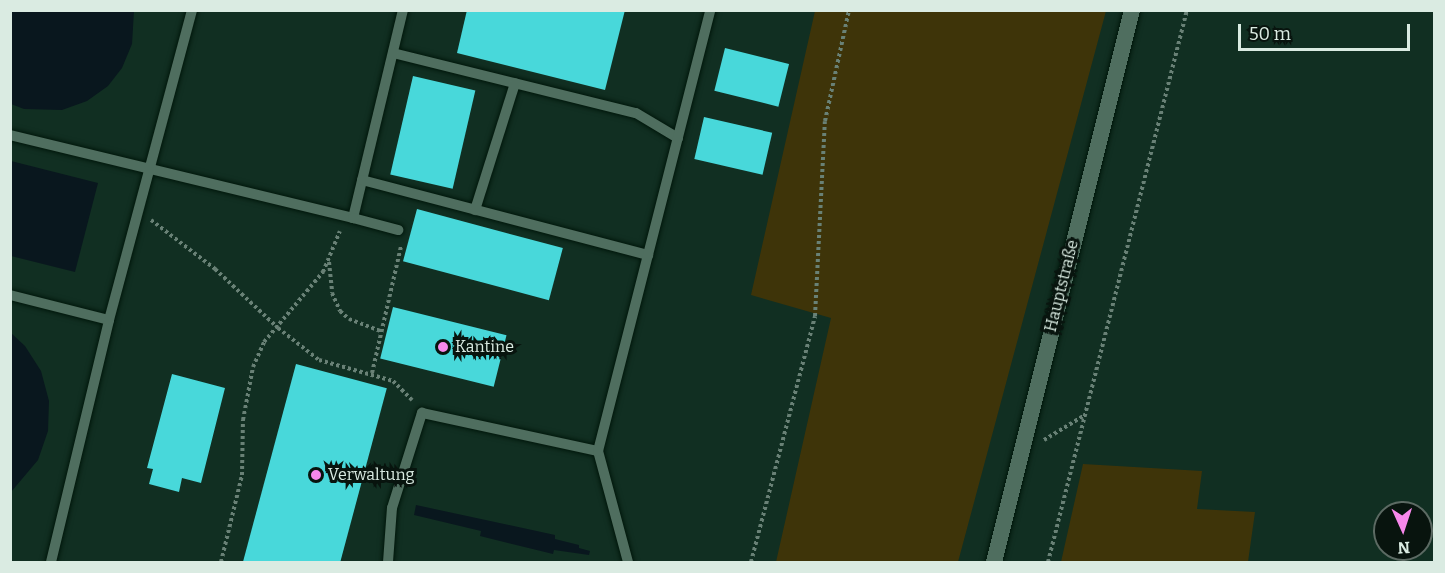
<!DOCTYPE html>
<meta charset="utf-8">
<style>
body{margin:0}
#map{position:relative;width:1445px;height:573px;overflow:hidden;background:#112f22;font-family:Bitter,serif}
div>[style]{position:absolute}
.green>*{inset:0;background:#3e3409}
.water>*{inset:0;background:#09171e}
.building>*{inset:0;background:#48d8da;transform-origin:0 0}
.path>*{height:4px;margin-top:-2px;transform-origin:0;background:repeating-linear-gradient(90deg,#698176 0 3px,transparent 0 6px)}
.roads{filter:drop-shadow(0 0 2px #00170b) drop-shadow(0 0 2px #00170b)}
.service>*{height:10px;margin:-5px;padding:0 5px;transform-origin:5px;border-radius:5px;background:#4f6e5f}
.secondary>*{height:16px;margin:-8px;padding:0 8px;transform-origin:8px;border-radius:8px;background:#4f6e5f}
.dots>*{width:16px;height:16px;translate:-50% -50%;box-sizing:border-box;border:3px solid #08140e;border-radius:50%}
span{translate:-50% -50%;white-space:nowrap;text-align:center;line-height:1.15;-webkit-text-stroke:6px #08140e;paint-order:stroke}
.street-label{font-size:16px;color:#daebe2}
.poi-label{font-size:16px;color:#daebe2}
.left{translate:0 -50%;text-align:left}
.frame{position:absolute;inset:0;border:12px solid #daebe2;pointer-events:none}
.north{position:absolute;left:1373px;top:501px;width:60px;height:60px;box-sizing:border-box;background:#08140e;border:2px solid #5c6a63;border-radius:50%;rotate:177deg;font-size:16px;font-weight:700;line-height:24px;text-align:center;color:#daebe2}
.north::after{content:'';display:block;margin:auto;width:21px;height:27px;background:#f788eb;clip-path:polygon(50% 0,100% 100%,50% 72%,0 100%)}
.scale{position:absolute;left:1238px;top:24px;width:172px;height:27px;box-sizing:border-box;border:3px solid #daebe2;border-top:0;padding-left:8px;font-size:18px;line-height:21px;white-space:nowrap;color:#daebe2;-webkit-text-stroke:4px #08140e;paint-order:stroke}
</style>
<div id="map">
<div class="green">
<i style="clip-path:polygon(815px 11px,1106px 11px,958px 562px,776px 562px,831px 318px,751px 295px)"></i>
<i style="clip-path:polygon(1083px 464px,1202px 471px,1197px 509px,1255px 512px,1248px 562px,1061px 562px)"></i>
</div>
<div class="water">
<i style="clip-path:polygon(11px 10px,134px 11px,132px 44px,122px 68px,108px 86px,87px 101px,62px 110px,24px 109px,11px 104px)"></i>
<i style="clip-path:polygon(11px 161px,98px 183px,75px 272px,11px 256px)"></i>
<i style="clip-path:polygon(11px 333px,25px 346px,41px 371px,49px 401px,48px 431px,38px 460px,11px 492px)"></i>
<i style="clip-path:polygon(416px 505px,555px 535px,555px 539px,579px 545px,579px 548px,590px 551px,589px 555px,554px 550px,553px 554px,480px 536px,481px 531px,414px 515px)"></i>
</div>
<div class="building">
<i style="clip-path:polygon(467px 10px,625px 10px,605px 90px,457px 53px)"></i>
<i style="left:725px;top:48px;width:66px;height:44px;rotate:14deg"></i>
<i style="left:413px;top:76px;width:64px;height:101px;rotate:13deg"></i>
<i style="left:704px;top:117px;width:70px;height:43px;rotate:13deg"></i>
<i style="left:417px;top:209px;width:151px;height:54px;rotate:15deg"></i>
<i style="left:393px;top:307px;width:117px;height:53px;rotate:14deg"></i>
<i style="left:296px;top:364px;width:94px;height:205px;rotate:15deg"></i>
<i style="clip-path:polygon(172px 374px,225px 388px,201px 483px,182px 478px,179px 492px,149px 484px,153px 469px,147px 468px)"></i>
</div>
<div class="path">
<i style="left:151px;top:220px;width:81px;rotate:37.4deg"></i>
<i style="left:215px;top:269px;width:86px;rotate:43.1deg"></i>
<i style="left:278px;top:328px;width:52px;rotate:38deg"></i>
<i style="left:319px;top:360px;width:77px;rotate:15.8deg"></i>
<i style="left:393px;top:381px;width:27px;rotate:45deg"></i>
<i style="left:329px;top:262px;width:31px;rotate:84deg"></i>
<i style="left:332px;top:293px;width:20px;rotate:66deg"></i>
<i style="left:340px;top:311px;width:12px;rotate:42deg"></i>
<i style="left:349px;top:319px;width:34px;rotate:21deg"></i>
<i style="left:372px;top:373px;width:130px;rotate:-77.1deg"></i>
<i style="left:1044px;top:440px;width:48px;rotate:-31.4deg"></i>
<i style="left:221px;top:562px;width:89px;rotate:-76.4deg"></i>
<i style="left:242px;top:475px;width:55px;rotate:-89deg"></i>
<i style="left:243px;top:420px;width:54px;rotate:-79.3deg"></i>
<i style="left:253px;top:367px;width:27px;rotate:-66deg"></i>
<i style="left:264px;top:342px;width:92px;rotate:-49.9deg"></i>
<i style="left:323px;top:272px;width:44px;rotate:-67.5deg"></i>
<i style="left:751px;top:562px;width:254px;rotate:-75.4deg"></i>
<i style="left:815px;top:316px;width:195px;rotate:-87.1deg"></i>
<i style="left:825px;top:121px;width:114px;rotate:-77.8deg"></i>
<i style="left:1048px;top:562px;width:569px;rotate:-75.87deg"></i>
</div>
<div class="roads">
<div class="service">
<i style="left:393px;top:53px;width:250px;rotate:13.9deg"></i>
<i style="left:636px;top:113px;width:49px;rotate:30.8deg"></i>
<i style="left:10px;top:135px;width:353px;rotate:13.6deg"></i>
<i style="left:353px;top:218px;width:214px;rotate:-76.5deg"></i>
<i style="left:362px;top:180px;width:296px;rotate:14.7deg"></i>
<i style="left:475px;top:210px;width:133px;rotate:-72.5deg"></i>
<i style="left:353px;top:218px;width:47px;rotate:14.9deg"></i>
<i style="left:10px;top:295px;width:102px;rotate:14.2deg"></i>
<i style="left:51px;top:562px;width:249px;rotate:-76.5deg"></i>
<i style="left:109px;top:320px;width:321px;rotate:-75deg"></i>
<i style="left:388px;top:562px;width:54px;rotate:-85.8deg"></i>
<i style="left:392px;top:508px;width:100px;rotate:-72.5deg"></i>
<i style="left:422px;top:413px;width:180px;rotate:12.2deg"></i>
<i style="left:628px;top:562px;width:115px;rotate:-105.1deg"></i>
<i style="left:598px;top:451px;width:455px;rotate:-75.7deg"></i>
</div>
<div class="secondary">
<i style="left:994px;top:562px;width:569px;rotate:-75.96deg"></i>
</div>
</div>
<div class="dots">
<i style="left:443px;top:347px;background:#f788eb"></i>
<i style="left:316px;top:475px;background:#f788eb"></i>
</div>
<div class="street-label">
<span style="left:1062px;top:286px;rotate:-76deg">Hauptstraße</span>
</div>
<div class="poi-label">
<span class="left" style="left:455px;top:347px">Kantine</span>
<span class="left" style="left:328px;top:475px">Verwaltung</span>
</div>
<div class="frame"></div>
<div class="north">N</div>
<div class="scale">50 m</div>
</div>
